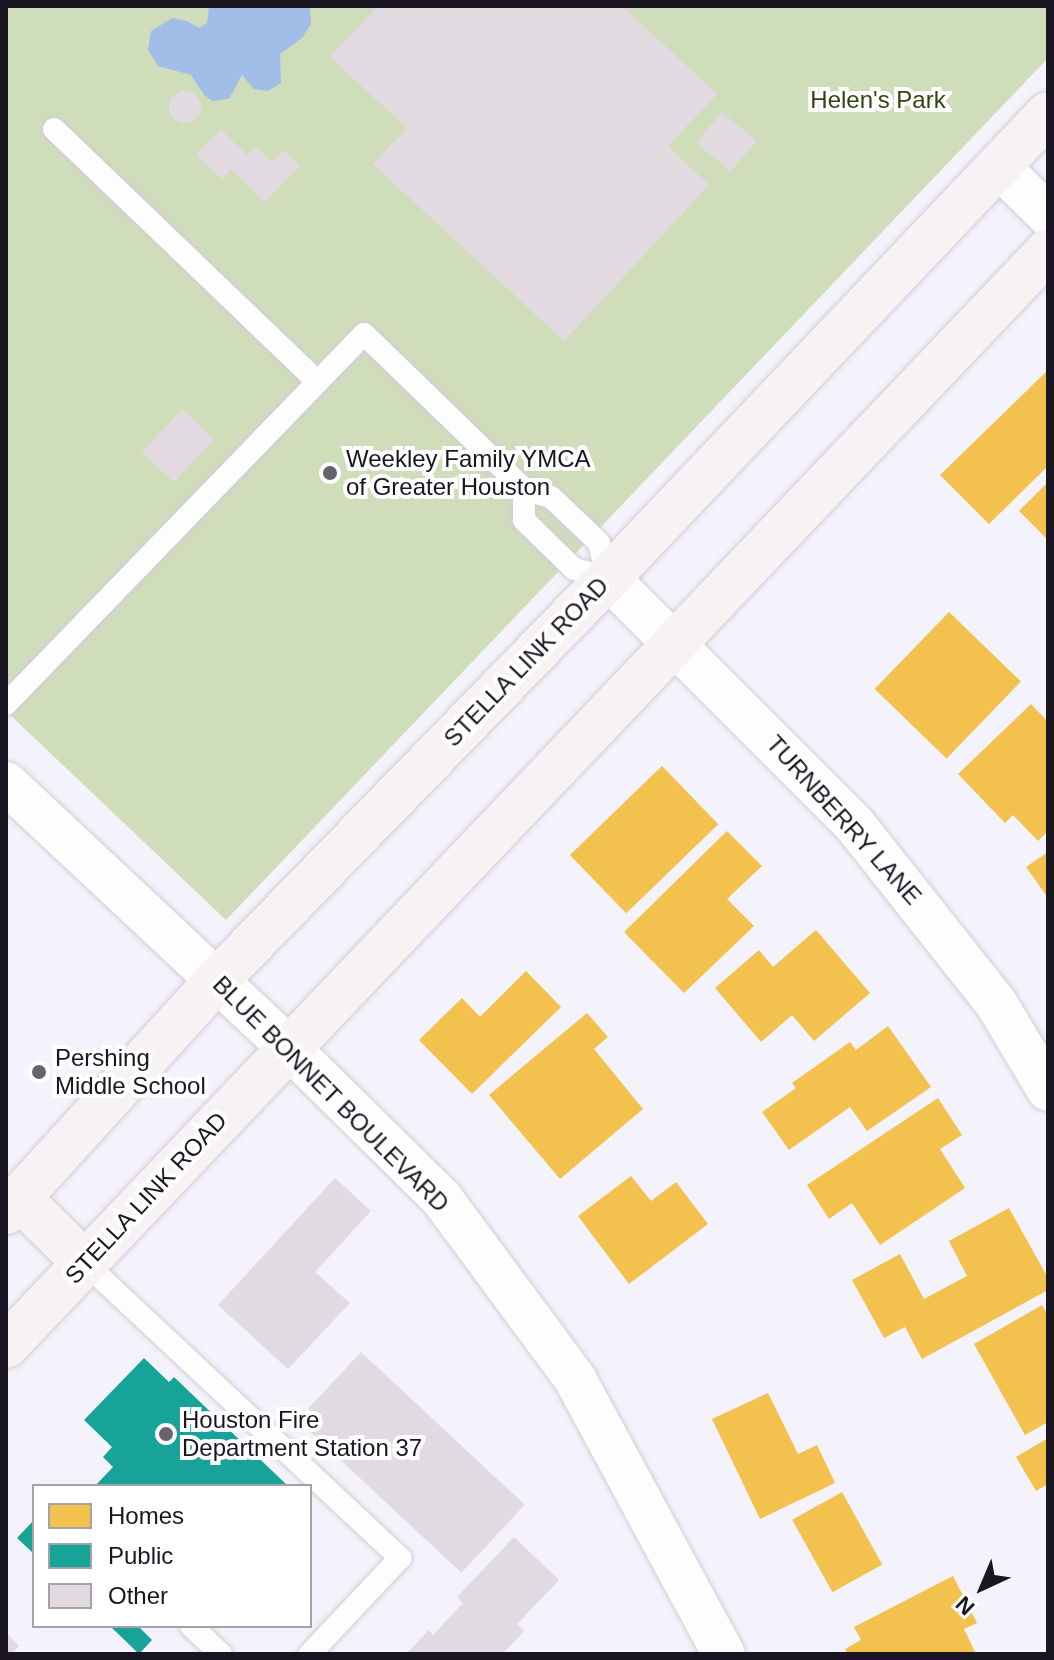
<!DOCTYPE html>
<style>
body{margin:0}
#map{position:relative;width:1054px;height:1660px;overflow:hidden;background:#f4f2fa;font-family:Arial,sans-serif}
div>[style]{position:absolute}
.green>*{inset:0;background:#d0ddbb}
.water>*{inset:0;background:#a1bee9}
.homes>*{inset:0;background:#f2c14e;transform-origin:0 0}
.public>*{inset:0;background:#17a398}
.building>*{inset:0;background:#e2dae1;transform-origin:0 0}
.round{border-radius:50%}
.roads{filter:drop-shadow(0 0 2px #d0cdd7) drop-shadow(0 0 2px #d0cdd7)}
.lane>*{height:22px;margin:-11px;padding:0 11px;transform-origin:11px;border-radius:11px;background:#fdfdfe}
.street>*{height:42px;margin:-21px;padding:0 21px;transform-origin:21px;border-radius:21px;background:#fdfdfe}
.secondary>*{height:44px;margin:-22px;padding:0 22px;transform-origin:22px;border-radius:22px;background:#f7f3f5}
.dots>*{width:22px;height:22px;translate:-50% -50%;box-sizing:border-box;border:4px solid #fff;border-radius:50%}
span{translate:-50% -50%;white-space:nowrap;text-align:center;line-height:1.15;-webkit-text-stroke:8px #fff;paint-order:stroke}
.park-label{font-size:24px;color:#334210}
.poi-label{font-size:24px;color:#191622}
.left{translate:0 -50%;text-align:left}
.street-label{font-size:24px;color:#191622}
.frame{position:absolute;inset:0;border:8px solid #191622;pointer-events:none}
.legend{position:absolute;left:32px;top:1484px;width:280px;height:144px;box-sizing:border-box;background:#fff;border:2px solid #a3a2a7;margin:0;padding:10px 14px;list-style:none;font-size:24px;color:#191622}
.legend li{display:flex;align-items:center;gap:16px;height:40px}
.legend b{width:40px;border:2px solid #a3a2a7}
.north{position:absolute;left:942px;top:1548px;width:80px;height:80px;-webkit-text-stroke:6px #fff;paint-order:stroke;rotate:224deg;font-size:22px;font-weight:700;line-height:32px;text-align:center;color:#191622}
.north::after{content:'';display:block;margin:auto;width:28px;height:36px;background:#191622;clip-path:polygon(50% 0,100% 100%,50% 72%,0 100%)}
</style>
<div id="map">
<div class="green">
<i style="clip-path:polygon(6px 6px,1048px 6px,1048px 58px,226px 920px,6px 711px)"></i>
</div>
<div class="water">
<i style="clip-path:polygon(209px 6px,310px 6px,311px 24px,302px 38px,280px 54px,281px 83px,268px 91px,254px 89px,242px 75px,229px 99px,213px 101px,204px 95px,191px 75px,158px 66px,148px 50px,151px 31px,172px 18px,187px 21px,199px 28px,207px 23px)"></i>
</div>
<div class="homes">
<i style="clip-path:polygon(1048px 370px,1048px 466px,989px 524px,940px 475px)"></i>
<i style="clip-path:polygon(1048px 482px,1048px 540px,1019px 511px)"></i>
<i style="left:949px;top:612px;width:100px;height:107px;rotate:44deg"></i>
<i style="clip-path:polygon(1031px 704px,1048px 722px,1048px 831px,1038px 841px,1013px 815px,1005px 823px,958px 774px)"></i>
<i style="left:662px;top:766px;width:81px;height:128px;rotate:46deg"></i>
<i style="clip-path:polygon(727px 831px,762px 866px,727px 899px,754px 926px,684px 993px,624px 932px)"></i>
<i style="clip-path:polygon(1048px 852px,1048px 898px,1026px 867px)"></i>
<i style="clip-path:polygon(816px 930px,870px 993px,814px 1041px,792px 1015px,761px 1042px,715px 988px,759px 950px,773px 967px)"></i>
<i style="clip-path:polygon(526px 971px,561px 1007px,472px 1094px,419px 1040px,462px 998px,480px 1017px)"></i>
<i style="clip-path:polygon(587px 1013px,608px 1037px,594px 1049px,643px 1109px,560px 1179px,489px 1095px)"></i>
<i style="clip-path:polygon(888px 1026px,931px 1087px,867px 1131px,850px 1107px,789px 1150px,762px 1112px,796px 1088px,792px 1083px,850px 1042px,856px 1050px)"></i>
<i style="clip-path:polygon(938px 1098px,962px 1135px,940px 1149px,965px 1188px,880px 1245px,852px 1203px,829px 1219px,807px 1185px)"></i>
<i style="clip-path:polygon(631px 1176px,651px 1201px,676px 1182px,708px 1224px,629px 1284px,578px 1216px)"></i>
<i style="clip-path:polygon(1009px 1208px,1048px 1278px,1048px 1290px,922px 1359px,905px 1327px,884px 1338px,852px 1280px,900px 1254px,924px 1299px,967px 1276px,949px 1241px)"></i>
<i style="clip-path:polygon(1042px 1305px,1048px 1315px,1048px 1422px,1025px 1435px,974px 1344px)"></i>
<i style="clip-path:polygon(768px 1393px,798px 1454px,817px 1445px,835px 1483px,760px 1519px,712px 1419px)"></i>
<i style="clip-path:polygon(1048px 1438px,1048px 1484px,1036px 1491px,1016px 1457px)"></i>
<i style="left:842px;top:1492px;width:83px;height:57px;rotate:61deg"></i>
<i style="clip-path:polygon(953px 1576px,977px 1623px,964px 1629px,976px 1654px,848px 1654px,845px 1649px,861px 1640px,854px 1627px)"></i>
</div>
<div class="public">
<i style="clip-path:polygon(144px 1358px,169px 1382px,174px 1377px,288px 1486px,95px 1486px,113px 1467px,103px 1457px,112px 1447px,84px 1420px)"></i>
<i style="clip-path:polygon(34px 1520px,34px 1554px,17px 1538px)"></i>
<i style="clip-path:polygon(110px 1626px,138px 1626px,152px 1640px,139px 1654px)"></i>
</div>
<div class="building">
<i style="clip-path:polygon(378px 6px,622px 6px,717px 94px,668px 146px,709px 185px,564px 341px,373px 164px,407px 128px,330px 57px)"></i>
<i class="round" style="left:169px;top:91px;width:32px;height:32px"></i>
<i style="left:722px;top:112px;width:45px;height:40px;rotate:40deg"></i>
<i style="clip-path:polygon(221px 130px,247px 155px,255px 146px,271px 162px,283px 150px,300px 166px,265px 202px,231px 169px,222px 179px,196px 155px)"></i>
<i style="left:182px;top:409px;width:44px;height:59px;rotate:43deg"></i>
<i style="clip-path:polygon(335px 1178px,371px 1211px,315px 1272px,350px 1303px,288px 1369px,218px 1305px)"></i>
<i style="left:361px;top:1352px;width:224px;height:93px;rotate:43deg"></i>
<i style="clip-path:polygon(514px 1537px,559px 1580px,517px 1624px,524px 1631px,503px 1654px,406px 1654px,429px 1630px,433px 1635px,463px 1603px,457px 1597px)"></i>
<i style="clip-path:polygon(6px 1632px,19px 1646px,11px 1654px,6px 1654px)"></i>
</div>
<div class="roads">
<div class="lane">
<i style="left:54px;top:129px;width:364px;rotate:43.8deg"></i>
<i style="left:6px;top:704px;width:515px;rotate:-45.94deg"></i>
<i style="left:364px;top:334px;width:223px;rotate:44.1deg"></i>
<i style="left:524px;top:489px;width:28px;rotate:17deg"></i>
<i style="left:551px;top:497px;width:57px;rotate:43.6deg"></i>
<i style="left:592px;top:536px;width:10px;rotate:45deg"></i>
<i style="left:599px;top:543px;width:36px;rotate:76deg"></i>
<i style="left:608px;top:578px;width:35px;rotate:-165deg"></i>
<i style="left:574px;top:569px;width:70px;rotate:-135.6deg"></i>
<i style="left:524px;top:520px;width:31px;rotate:-90deg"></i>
<i style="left:85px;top:1263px;width:432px;rotate:43.1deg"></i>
<i style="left:400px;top:1558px;width:132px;rotate:133.2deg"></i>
<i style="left:191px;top:1626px;width:41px;rotate:43deg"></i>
</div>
<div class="street">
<i style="left:998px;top:166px;width:70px;rotate:44.4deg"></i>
<i style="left:608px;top:578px;width:348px;rotate:45deg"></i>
<i style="left:854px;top:824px;width:228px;rotate:51.6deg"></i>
<i style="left:996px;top:1003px;width:101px;rotate:59.1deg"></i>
<i style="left:6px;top:783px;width:386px;rotate:43.1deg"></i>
<i style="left:288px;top:1047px;width:216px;rotate:44.6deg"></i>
<i style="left:442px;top:1199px;width:224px;rotate:53.5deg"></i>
<i style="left:575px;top:1379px;width:313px;rotate:61.6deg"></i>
</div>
<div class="secondary">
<i style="left:19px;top:1198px;width:93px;rotate:44.6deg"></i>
<i style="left:6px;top:1212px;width:314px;rotate:-47.7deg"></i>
<i style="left:217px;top:980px;width:561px;rotate:-45.79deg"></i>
<i style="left:608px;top:578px;width:639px;rotate:-46.52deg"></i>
<i style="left:6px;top:1346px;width:1512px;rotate:-46.42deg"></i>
</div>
</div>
<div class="dots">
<i style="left:330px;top:473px;background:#66636e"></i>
<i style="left:39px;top:1072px;background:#66636e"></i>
<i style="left:166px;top:1434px;background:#66636e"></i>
</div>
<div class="park-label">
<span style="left:878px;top:100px">Helen's Park</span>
</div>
<div class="poi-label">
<span class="left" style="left:346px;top:473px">Weekley Family YMCA<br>of Greater Houston</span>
<span class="left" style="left:55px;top:1072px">Pershing<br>Middle School</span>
<span class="left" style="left:182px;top:1434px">Houston Fire<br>Department Station 37</span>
</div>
<div class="street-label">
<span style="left:526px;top:662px;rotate:-46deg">STELLA LINK ROAD</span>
<span style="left:844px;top:820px;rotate:48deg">TURNBERRY LANE</span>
<span style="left:331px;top:1094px;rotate:45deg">BLUE BONNET BOULEVARD</span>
<span style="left:146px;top:1198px;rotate:-47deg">STELLA LINK ROAD</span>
</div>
<div class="frame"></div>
<ul class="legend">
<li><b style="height:22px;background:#f2c14e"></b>Homes</li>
<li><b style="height:22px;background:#17a398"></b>Public</li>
<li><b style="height:22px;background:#e2dae1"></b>Other</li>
</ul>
<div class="north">N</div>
</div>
